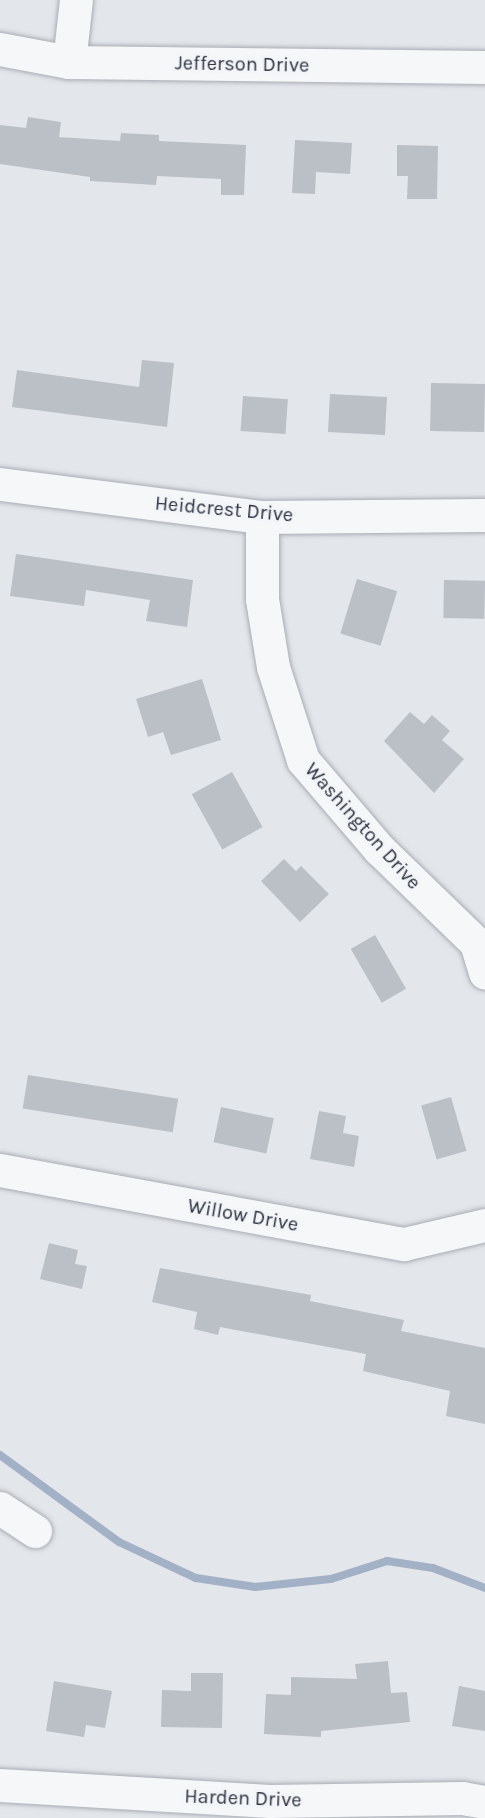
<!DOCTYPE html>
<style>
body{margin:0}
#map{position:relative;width:485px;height:1818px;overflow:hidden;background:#e3e6ea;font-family:Karla,sans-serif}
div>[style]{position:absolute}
.stream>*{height:8px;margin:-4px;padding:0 4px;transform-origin:4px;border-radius:4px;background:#a2b1c6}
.building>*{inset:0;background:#bbbfc6;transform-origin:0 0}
.roads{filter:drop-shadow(0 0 2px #a9adb4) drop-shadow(0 0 2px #a9adb4)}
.minor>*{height:33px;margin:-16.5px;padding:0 16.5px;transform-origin:16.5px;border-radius:16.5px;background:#f6f7f9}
span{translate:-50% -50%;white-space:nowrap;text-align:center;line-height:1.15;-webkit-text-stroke:6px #f3f5f8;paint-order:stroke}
.street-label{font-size:20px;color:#2d3341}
</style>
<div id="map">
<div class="stream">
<i style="left:0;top:1455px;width:147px;rotate:36.2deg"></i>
<i style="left:119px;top:1542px;width:85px;rotate:25.1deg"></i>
<i style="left:196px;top:1578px;width:60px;rotate:8.7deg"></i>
<i style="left:255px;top:1587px;width:76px;rotate:-6deg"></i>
<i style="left:331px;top:1579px;width:59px;rotate:-17.8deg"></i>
<i style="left:387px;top:1561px;width:47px;rotate:8.7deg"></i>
<i style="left:433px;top:1568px;width:56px;rotate:21deg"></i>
</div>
<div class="building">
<i style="clip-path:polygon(28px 117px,61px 122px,59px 137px,120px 141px,121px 133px,159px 135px,159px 141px,246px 145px,244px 195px,221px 195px,221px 179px,157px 176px,156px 185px,90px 181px,90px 177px,0 164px,0 125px,26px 128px)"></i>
<i style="clip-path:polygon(295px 140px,352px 143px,350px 174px,316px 172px,315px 194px,292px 193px)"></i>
<i style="clip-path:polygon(397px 145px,438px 146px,437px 199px,407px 199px,408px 176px,397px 176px)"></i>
<i style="clip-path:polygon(142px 360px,174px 363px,167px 427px,12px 407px,17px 370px,139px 387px)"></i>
<i style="left:431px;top:383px;width:54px;height:48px;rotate:1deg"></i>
<i style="left:330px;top:394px;width:57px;height:38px;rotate:3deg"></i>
<i style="left:243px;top:396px;width:45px;height:35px;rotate:4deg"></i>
<i style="clip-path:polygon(16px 554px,193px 580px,187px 627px,146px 621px,150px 600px,86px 590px,84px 606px,10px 596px)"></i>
<i style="left:357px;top:579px;width:42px;height:57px;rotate:17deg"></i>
<i style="left:444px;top:580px;width:41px;height:38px;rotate:1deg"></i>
<i style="clip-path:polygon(202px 679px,221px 740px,171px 755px,163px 732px,148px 737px,136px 699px)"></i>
<i style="clip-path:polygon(410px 712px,424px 724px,432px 715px,450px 731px,442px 740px,464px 759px,434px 793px,384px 741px)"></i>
<i style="left:232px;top:772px;width:63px;height:46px;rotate:61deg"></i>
<i style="clip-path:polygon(284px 859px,296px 871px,301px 866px,329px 894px,300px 922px,261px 881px)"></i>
<i style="left:375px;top:935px;width:62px;height:28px;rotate:60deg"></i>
<i style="left:28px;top:1075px;width:152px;height:34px;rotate:9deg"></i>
<i style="left:451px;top:1097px;width:56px;height:31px;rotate:74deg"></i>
<i style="left:221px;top:1107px;width:54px;height:36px;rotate:12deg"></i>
<i style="clip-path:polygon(319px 1111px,346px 1116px,343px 1133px,359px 1136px,354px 1167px,310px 1159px)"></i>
<i style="clip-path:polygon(49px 1243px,78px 1250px,75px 1264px,87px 1266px,82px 1289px,40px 1279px)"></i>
<i style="clip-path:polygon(160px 1268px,311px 1295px,310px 1301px,404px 1320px,401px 1331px,485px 1348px,485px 1424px,446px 1416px,450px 1391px,363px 1371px,366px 1354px,220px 1327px,218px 1335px,194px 1329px,197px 1312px,152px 1302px)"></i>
<i style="clip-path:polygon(388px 1661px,391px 1693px,407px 1692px,410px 1722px,321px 1731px,321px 1737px,264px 1734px,266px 1694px,291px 1695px,291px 1677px,357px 1679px,355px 1664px)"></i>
<i style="clip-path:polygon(191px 1673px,223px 1673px,222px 1728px,161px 1727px,162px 1690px,191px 1691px)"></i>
<i style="clip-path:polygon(54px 1681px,112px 1691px,105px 1728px,86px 1725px,84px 1737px,46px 1731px)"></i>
<i style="clip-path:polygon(459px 1686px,485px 1691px,485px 1731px,452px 1726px)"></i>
</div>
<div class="roads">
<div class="minor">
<i style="left:0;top:49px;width:70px;rotate:10.7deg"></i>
<i style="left:69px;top:62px;width:416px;rotate:0.7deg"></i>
<i style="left:69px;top:62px;width:62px;rotate:-83.6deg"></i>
<i style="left:0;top:484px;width:264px;rotate:7.2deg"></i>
<i style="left:262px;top:517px;width:223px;rotate:-0.5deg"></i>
<i style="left:262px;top:517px;width:82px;rotate:90deg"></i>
<i style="left:262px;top:599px;width:69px;rotate:80.8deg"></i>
<i style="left:273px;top:667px;width:98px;rotate:72.1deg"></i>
<i style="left:303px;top:760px;width:117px;rotate:49.5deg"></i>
<i style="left:379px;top:849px;width:135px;rotate:44.1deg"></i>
<i style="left:476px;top:943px;width:31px;rotate:73deg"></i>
<i style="left:0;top:1170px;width:411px;rotate:10.4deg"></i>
<i style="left:404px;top:1244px;width:83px;rotate:-13.2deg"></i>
<i style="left:0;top:1508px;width:42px;rotate:33.3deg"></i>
<i style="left:0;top:1785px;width:270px;rotate:3.4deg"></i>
<i style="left:270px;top:1801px;width:192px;rotate:-0.9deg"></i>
<i style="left:462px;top:1798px;width:23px;rotate:10deg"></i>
</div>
</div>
<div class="street-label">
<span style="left:242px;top:64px;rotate:1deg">Jefferson Drive</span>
<span style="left:224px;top:509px;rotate:5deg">Heidcrest Drive</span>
<span style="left:363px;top:826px;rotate:48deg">Washington Drive</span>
<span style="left:243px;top:1215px;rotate:10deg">Willow Drive</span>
<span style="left:243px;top:1798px;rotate:2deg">Harden Drive</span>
</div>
</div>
